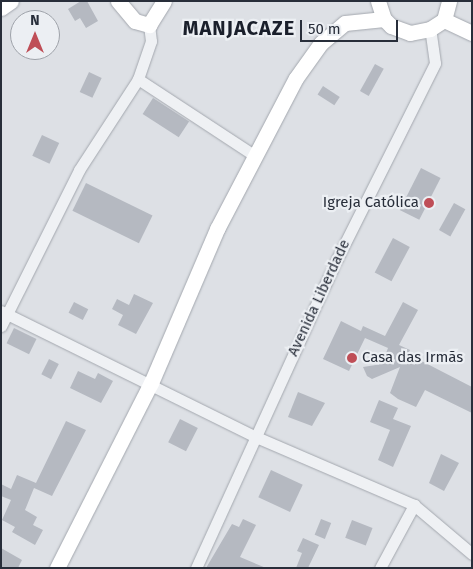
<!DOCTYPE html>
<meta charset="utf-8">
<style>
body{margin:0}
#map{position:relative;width:473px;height:569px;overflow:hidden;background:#dde0e5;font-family:"Fira Sans",sans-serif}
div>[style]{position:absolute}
.building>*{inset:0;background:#b5b9c1;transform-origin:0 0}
.roads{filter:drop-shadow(0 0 1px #a3a7ae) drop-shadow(0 0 1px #a3a7ae)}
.street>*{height:11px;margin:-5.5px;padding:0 5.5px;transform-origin:5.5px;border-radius:5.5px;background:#eff1f4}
.secondary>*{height:15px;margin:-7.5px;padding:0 7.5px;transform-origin:7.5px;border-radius:7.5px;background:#fff}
.dots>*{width:14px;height:14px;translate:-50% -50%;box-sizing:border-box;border:2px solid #eceff3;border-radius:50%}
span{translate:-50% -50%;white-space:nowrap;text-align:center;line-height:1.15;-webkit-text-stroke:4.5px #eceff3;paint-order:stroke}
.poi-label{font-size:15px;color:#282e3a}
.right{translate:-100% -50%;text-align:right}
.left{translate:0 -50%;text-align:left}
.street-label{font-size:15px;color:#282e3a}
.district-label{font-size:20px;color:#1a1f2b;font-weight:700;letter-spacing:1px}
.frame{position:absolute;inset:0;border:2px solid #282e3a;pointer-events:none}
.north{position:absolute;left:10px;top:10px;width:50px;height:50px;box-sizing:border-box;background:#eceff3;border:1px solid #9ea2a9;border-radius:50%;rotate:0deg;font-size:14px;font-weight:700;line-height:20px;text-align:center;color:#282e3a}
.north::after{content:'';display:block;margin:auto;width:18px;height:22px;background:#bf4e57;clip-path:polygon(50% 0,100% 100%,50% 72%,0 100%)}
.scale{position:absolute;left:300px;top:20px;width:98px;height:22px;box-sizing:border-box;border:2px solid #282e3a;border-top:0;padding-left:6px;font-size:15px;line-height:18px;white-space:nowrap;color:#282e3a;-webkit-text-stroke:4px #eceff3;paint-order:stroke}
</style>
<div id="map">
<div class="building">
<i style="clip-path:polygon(81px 1px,87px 1px,98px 21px,86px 28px,80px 18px,75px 21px,68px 9px)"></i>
<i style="left:375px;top:64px;width:10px;height:31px;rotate:29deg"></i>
<i style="left:89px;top:72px;width:14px;height:22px;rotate:25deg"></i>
<i style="left:323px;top:86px;width:20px;height:10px;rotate:33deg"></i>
<i style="left:153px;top:98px;width:43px;height:19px;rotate:33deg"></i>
<i style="left:42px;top:135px;width:19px;height:23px;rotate:25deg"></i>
<i style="left:421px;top:168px;width:22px;height:47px;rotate:27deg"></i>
<i style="left:86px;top:183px;width:74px;height:31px;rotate:26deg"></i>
<i style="left:454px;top:203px;width:13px;height:31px;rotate:29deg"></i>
<i style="left:393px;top:238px;width:19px;height:39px;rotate:28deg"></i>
<i style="clip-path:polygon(134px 294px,153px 303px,136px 334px,118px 325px,123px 315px,112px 309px,117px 299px,129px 305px)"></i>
<i style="left:74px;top:302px;width:16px;height:12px;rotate:27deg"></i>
<i style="clip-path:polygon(403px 302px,418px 310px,399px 345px,410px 350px,408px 354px,472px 387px,472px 413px,425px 390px,416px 407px,398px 399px,390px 393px,400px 367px,372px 379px,367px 376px,363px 367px,382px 364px,388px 348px,365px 338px,349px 371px,323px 359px,341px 321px,361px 331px,363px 326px,385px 336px)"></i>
<i style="left:14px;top:328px;width:25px;height:17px;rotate:26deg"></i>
<i style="left:49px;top:359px;width:11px;height:17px;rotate:27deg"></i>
<i style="clip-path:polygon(78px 371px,95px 379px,98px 373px,113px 381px,101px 403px,70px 388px)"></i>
<i style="clip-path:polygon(298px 392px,325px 403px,312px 426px,288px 417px)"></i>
<i style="clip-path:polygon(379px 400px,398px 408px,393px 419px,411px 426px,393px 467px,378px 460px,390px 430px,370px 422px)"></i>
<i style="left:180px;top:419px;width:20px;height:26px;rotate:27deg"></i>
<i style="clip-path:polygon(66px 421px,86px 430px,52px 496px,34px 488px,25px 510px,37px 517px,33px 525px,43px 530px,35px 545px,12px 532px,15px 527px,2px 520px,11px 500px,1px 496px,1px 484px,11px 489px,17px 475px,36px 483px,35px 485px)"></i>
<i style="clip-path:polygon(441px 454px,459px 463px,444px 491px,429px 483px)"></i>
<i style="left:271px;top:470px;width:35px;height:30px;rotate:25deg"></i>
<i style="clip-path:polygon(243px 519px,256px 525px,240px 557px,266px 568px,206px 568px,232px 524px,239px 527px)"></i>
<i style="left:321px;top:519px;width:11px;height:17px;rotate:22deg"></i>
<i style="left:352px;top:520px;width:22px;height:19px;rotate:21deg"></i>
<i style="clip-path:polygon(303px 538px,319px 545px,308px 568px,296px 568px,302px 553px,297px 551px)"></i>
<i style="clip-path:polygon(1px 548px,22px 560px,18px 568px,1px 568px)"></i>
</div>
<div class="roads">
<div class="street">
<i style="left:138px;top:79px;width:140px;rotate:33.3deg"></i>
<i style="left:1px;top:311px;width:282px;rotate:26.3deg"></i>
<i style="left:254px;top:436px;width:174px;rotate:23.3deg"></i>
<i style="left:414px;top:505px;width:76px;rotate:40.2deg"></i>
<i style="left:1px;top:326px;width:174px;rotate:-63.4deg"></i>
<i style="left:79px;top:170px;width:108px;rotate:-57deg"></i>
<i style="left:138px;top:79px;width:40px;rotate:-71.1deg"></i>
<i style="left:151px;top:41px;width:16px;rotate:-97deg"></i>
<i style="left:196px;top:568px;width:340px;rotate:-65.5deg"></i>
<i style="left:337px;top:259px;width:219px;rotate:-63.4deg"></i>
<i style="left:435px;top:63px;width:34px;rotate:-98deg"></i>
<i style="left:380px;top:568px;width:72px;rotate:-61.6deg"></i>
</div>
<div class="secondary">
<i style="left:118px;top:1px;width:26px;rotate:50deg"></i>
<i style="left:135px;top:21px;width:15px;rotate:16deg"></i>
<i style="left:149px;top:25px;width:28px;rotate:-58deg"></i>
<i style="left:378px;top:1px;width:19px;rotate:72deg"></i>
<i style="left:384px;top:19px;width:10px;rotate:45deg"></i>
<i style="left:391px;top:26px;width:20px;rotate:20deg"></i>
<i style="left:410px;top:33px;width:20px;rotate:-11deg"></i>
<i style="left:430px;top:29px;width:17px;rotate:-33deg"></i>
<i style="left:444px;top:20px;width:20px;rotate:-75deg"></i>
<i style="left:1px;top:8px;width:12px;rotate:-35deg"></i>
<i style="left:444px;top:20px;width:31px;rotate:25deg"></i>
<i style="left:57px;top:568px;width:208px;rotate:-63.1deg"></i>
<i style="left:151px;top:383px;width:168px;rotate:-66.8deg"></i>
<i style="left:217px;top:229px;width:170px;rotate:-62.4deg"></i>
<i style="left:296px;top:78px;width:43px;rotate:-54.5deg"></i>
<i style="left:321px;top:43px;width:31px;rotate:-40deg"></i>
<i style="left:345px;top:23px;width:39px;rotate:-6deg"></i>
</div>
</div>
<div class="dots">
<i style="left:429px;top:203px;background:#bf4e57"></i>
<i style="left:352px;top:358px;background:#bf4e57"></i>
</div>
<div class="poi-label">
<span class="right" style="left:419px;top:203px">Igreja Católica</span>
<span class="left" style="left:362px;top:358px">Casa das Irmãs</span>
</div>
<div class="street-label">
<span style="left:319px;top:298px;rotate:-65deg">Avenida Liberdade</span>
</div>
<div class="district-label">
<span style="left:239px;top:28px">MANJACAZE</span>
</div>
<div class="frame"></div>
<div class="north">N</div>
<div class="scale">50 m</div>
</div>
